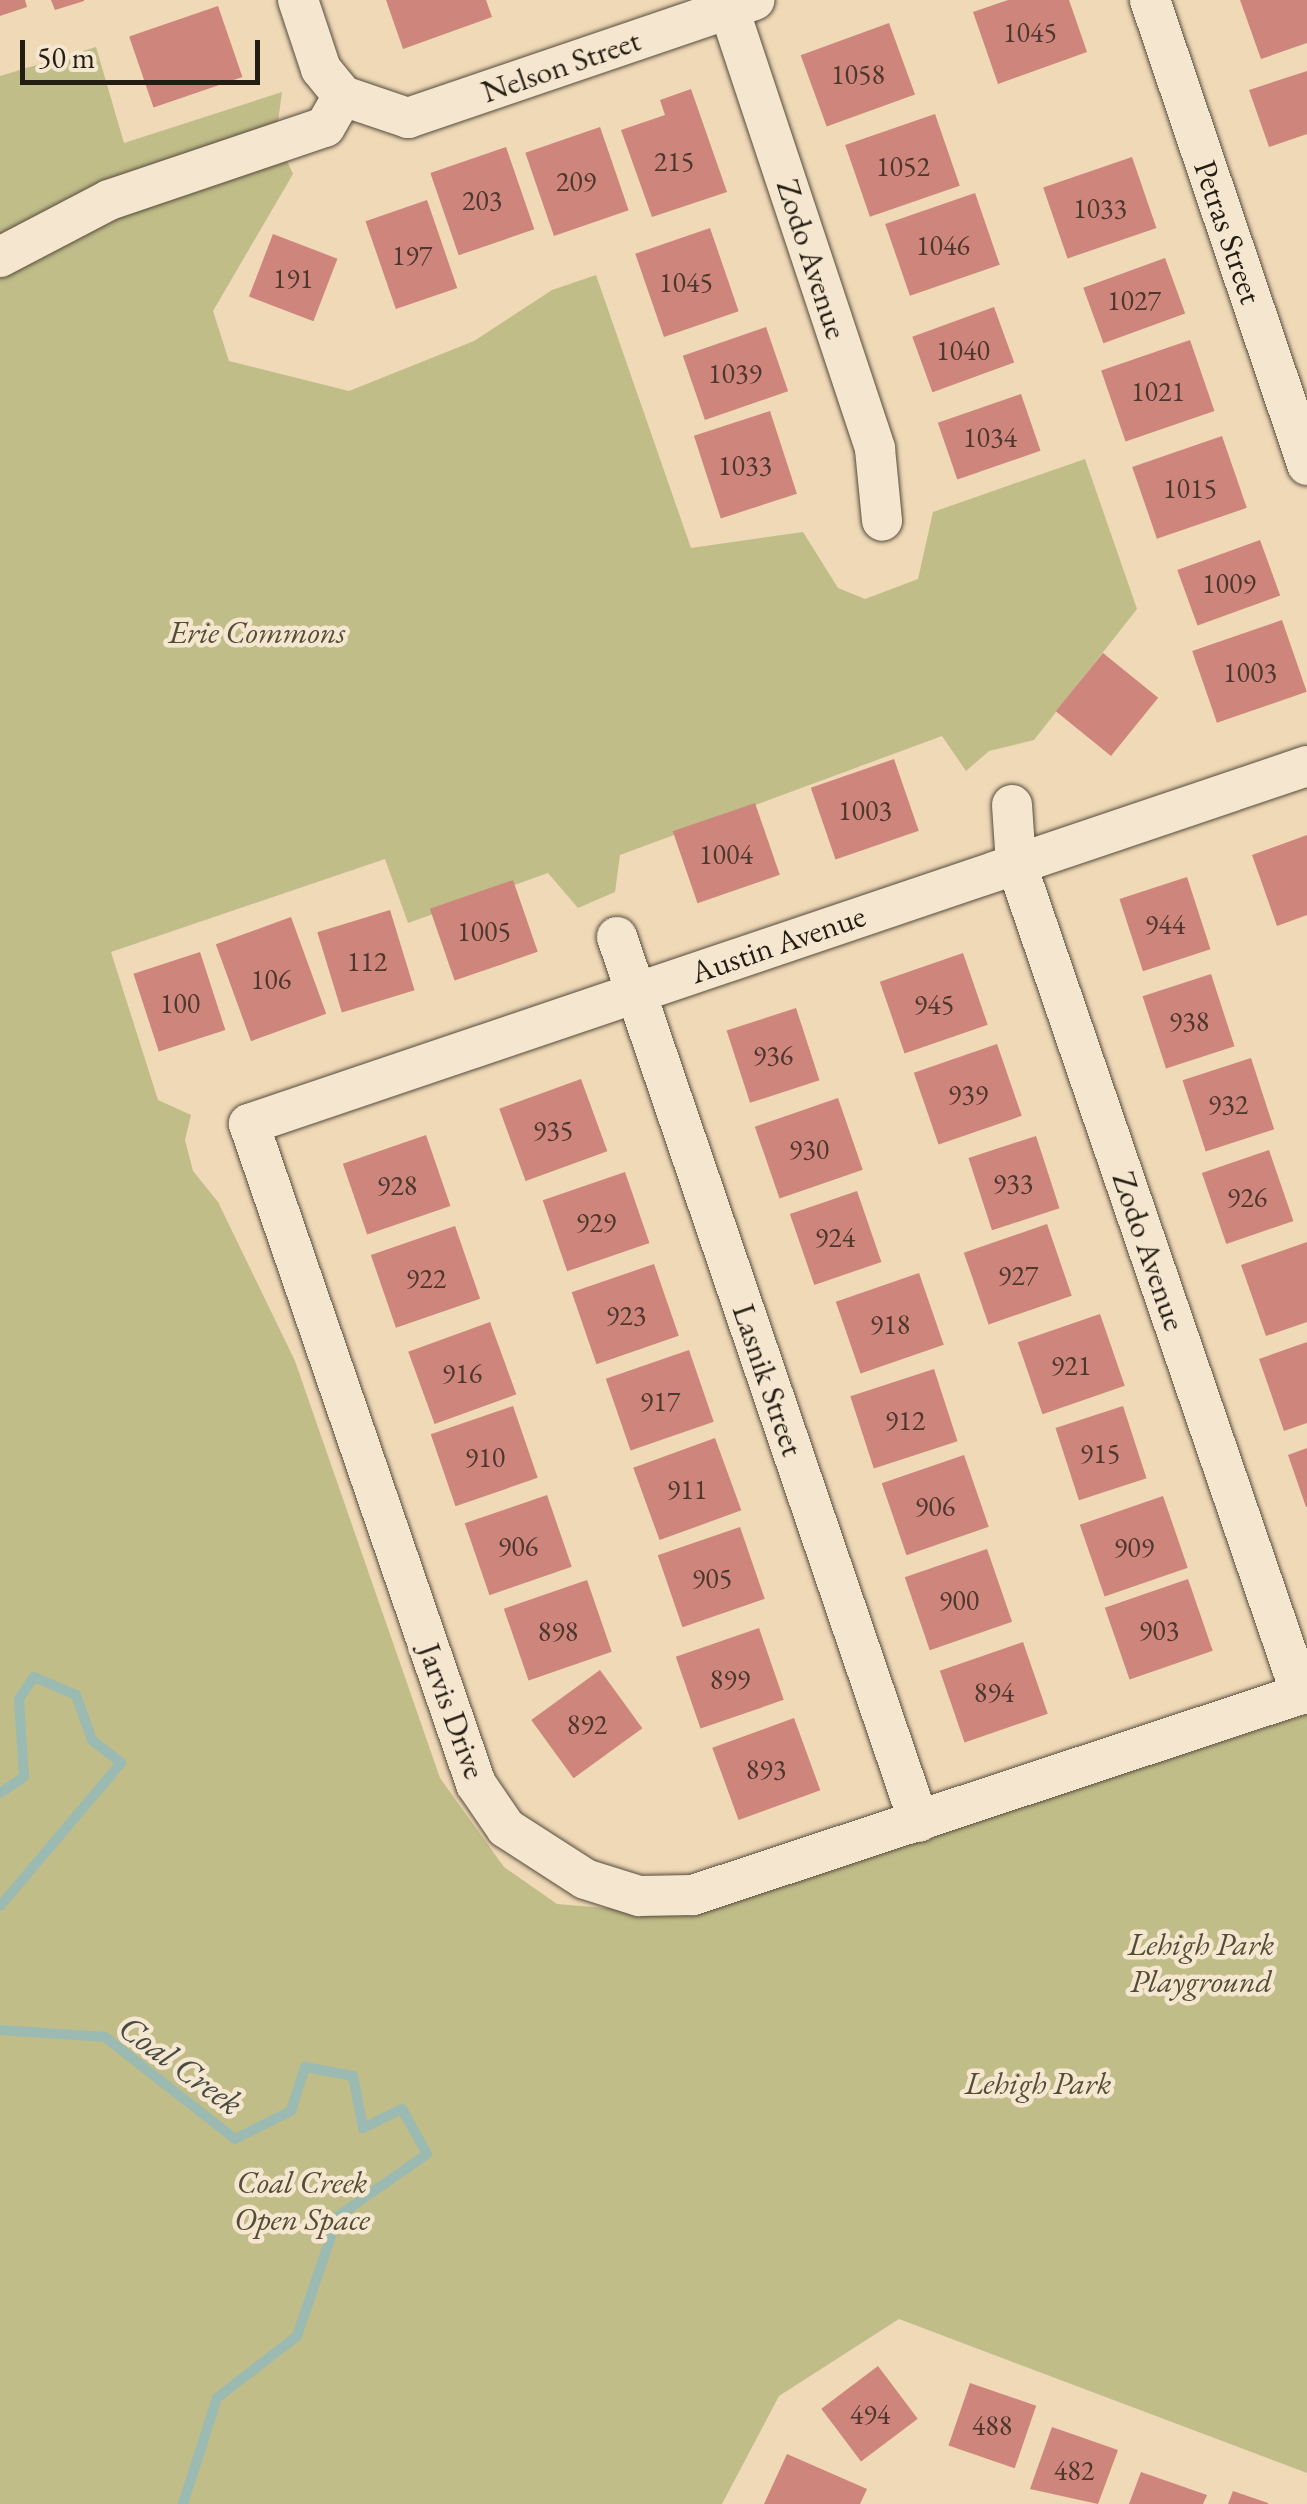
<!DOCTYPE html>
<style>
body{margin:0}
#map{position:relative;width:1307px;height:2504px;overflow:hidden;background:#efd9b7;font-family:"EB Garamond",serif}
div>[style]{position:absolute}
.green>*{inset:0;background:#c1bd89}
.stream>*{height:10px;margin:-5px;padding:0 5px;transform-origin:5px;border-radius:5px;background:#9abab2}
.building>*{inset:0;background:#ce857c;transform-origin:0 0}
.roads{filter:drop-shadow(0 0 2px #574c3c) drop-shadow(0 0 2px #574c3c)}
.minor>*{height:40px;margin:-20px;padding:0 20px;transform-origin:20px;border-radius:20px;background:#f5e6d0}
span{translate:-50% -50%;white-space:nowrap;text-align:center;line-height:1.15;-webkit-text-stroke:9px #f5e6d0;paint-order:stroke}
.number-label{font-size:28px;color:#4e372d}
.number-label span{-webkit-text-stroke-width:0}
.street-label{font-size:32px;color:#241d13}
.park-label{font-size:32px;color:#534d36;font-style:italic}
.water-label{font-size:35px;color:#474c43;font-style:italic}
.scale{position:absolute;left:20px;top:40px;width:240px;height:45px;box-sizing:border-box;border:5px solid #241d13;border-top:0;padding-left:12px;font-size:30px;line-height:35px;white-space:nowrap;color:#241d13;-webkit-text-stroke:8px #f5e6d0;paint-order:stroke}
</style>
<div id="map">
<div class="green">
<i style="clip-path:polygon(96px 47px,124px 143px,282px 92px,276px 137px,293px 174px,213px 311px,229px 361px,349px 391px,474px 341px,552px 290px,596px 275px,691px 548px,803px 532px,838px 588px,865px 599px,918px 579px,933px 512px,1085px 459px,1137px 609px,1034px 740px,989px 751px,966px 771px,942px 736px,620px 855px,615px 892px,578px 908px,548px 873px,408px 923px,385px 859px,111px 952px,158px 1100px,191px 1115px,185px 1140px,193px 1171px,218px 1202px,295px 1361px,440px 1778px,504px 1867px,557px 1904px,690px 1915px,1307px 1714px,1307px 2473px,899px 2319px,779px 2396px,722px 2504px,0 2504px,0 76px)"></i>
</div>
<div class="stream">
<i style="left:0;top:1793px;width:29px;rotate:-34deg"></i>
<i style="left:24px;top:1777px;width:78px;rotate:-93.7deg"></i>
<i style="left:19px;top:1699px;width:27px;rotate:-56deg"></i>
<i style="left:34px;top:1677px;width:46px;rotate:23.2deg"></i>
<i style="left:76px;top:1695px;width:48px;rotate:70.4deg"></i>
<i style="left:92px;top:1740px;width:37px;rotate:38deg"></i>
<i style="left:121px;top:1763px;width:187px;rotate:130.2deg"></i>
<i style="left:0;top:2030px;width:105px;rotate:3.8deg"></i>
<i style="left:105px;top:2037px;width:165px;rotate:38.1deg"></i>
<i style="left:235px;top:2139px;width:63px;rotate:-26.6deg"></i>
<i style="left:291px;top:2111px;width:46px;rotate:-72.3deg"></i>
<i style="left:305px;top:2067px;width:49px;rotate:10.6deg"></i>
<i style="left:353px;top:2076px;width:53px;rotate:79.1deg"></i>
<i style="left:363px;top:2128px;width:43px;rotate:-26deg"></i>
<i style="left:402px;top:2109px;width:51px;rotate:60.9deg"></i>
<i style="left:427px;top:2154px;width:108px;rotate:145.1deg"></i>
<i style="left:338px;top:2216px;width:127px;rotate:108.9deg"></i>
<i style="left:297px;top:2336px;width:101px;rotate:142.2deg"></i>
<i style="left:217px;top:2398px;width:111px;rotate:107.8deg"></i>
</div>
<div class="building">
<i style="clip-path:polygon(0 0,25px 0,27px 7px,0 16px)"></i>
<i style="clip-path:polygon(51px 0,84px 0,84px 1px,55px 10px)"></i>
<i style="clip-path:polygon(386px 0,486px 0,492px 17px,403px 49px)"></i>
<i style="clip-path:polygon(1008px 0,1069px 0,1087px 52px,998px 84px,973px 12px)"></i>
<i style="clip-path:polygon(1240px 0,1307px 0,1307px 43px,1261px 59px)"></i>
<i style="left:218px;top:6px;width:75px;height:94px;rotate:71deg"></i>
<i style="left:889px;top:23px;width:76px;height:94px;rotate:70deg"></i>
<i style="clip-path:polygon(1307px 71px,1307px 134px,1269px 147px,1249px 90px)"></i>
<i style="clip-path:polygon(691px 89px,727px 192px,652px 217px,621px 130px,665px 115px,660px 100px)"></i>
<i style="left:935px;top:114px;width:76px;height:95px;rotate:71deg"></i>
<i style="left:600px;top:127px;width:88px;height:79px;rotate:71deg"></i>
<i style="left:506px;top:147px;width:87px;height:80px;rotate:71deg"></i>
<i style="left:1132px;top:157px;width:75px;height:94px;rotate:71deg"></i>
<i style="left:975px;top:193px;width:76px;height:95px;rotate:71deg"></i>
<i style="left:427px;top:200px;width:93px;height:65px;rotate:71deg"></i>
<i style="left:710px;top:228px;width:88px;height:79px;rotate:71deg"></i>
<i style="left:273px;top:234px;width:69px;height:67px;rotate:21deg"></i>
<i style="left:1165px;top:258px;width:59px;height:87px;rotate:70deg"></i>
<i style="left:994px;top:307px;width:59px;height:87px;rotate:70deg"></i>
<i style="left:766px;top:327px;width:68px;height:88px;rotate:71deg"></i>
<i style="left:1190px;top:340px;width:75px;height:94px;rotate:71deg"></i>
<i style="left:1021px;top:394px;width:60px;height:88px;rotate:71deg"></i>
<i style="left:770px;top:411px;width:87px;height:80px;rotate:72deg"></i>
<i style="left:1222px;top:436px;width:76px;height:95px;rotate:71deg"></i>
<i style="left:1260px;top:540px;width:59px;height:88px;rotate:70deg"></i>
<i style="left:1282px;top:620px;width:76px;height:95px;rotate:71deg"></i>
<i style="left:1103px;top:653px;width:71px;height:75px;rotate:39deg"></i>
<i style="left:894px;top:759px;width:76px;height:88px;rotate:71deg"></i>
<i style="left:755px;top:803px;width:76px;height:87px;rotate:71deg"></i>
<i style="clip-path:polygon(1307px 835px,1307px 915px,1277px 926px,1252px 855px)"></i>
<i style="left:1187px;top:877px;width:76px;height:71px;rotate:72deg"></i>
<i style="left:513px;top:880px;width:76px;height:88px;rotate:71deg"></i>
<i style="left:390px;top:910px;width:84px;height:76px;rotate:73deg"></i>
<i style="left:291px;top:917px;width:103px;height:80px;rotate:70deg"></i>
<i style="left:200px;top:952px;width:82px;height:70px;rotate:72deg"></i>
<i style="left:963px;top:953px;width:76px;height:88px;rotate:71deg"></i>
<i style="left:1211px;top:974px;width:76px;height:72px;rotate:72deg"></i>
<i style="left:796px;top:1008px;width:76px;height:73px;rotate:72deg"></i>
<i style="left:997px;top:1044px;width:76px;height:88px;rotate:71deg"></i>
<i style="left:1251px;top:1058px;width:75px;height:72px;rotate:72deg"></i>
<i style="left:581px;top:1079px;width:77px;height:87px;rotate:70deg"></i>
<i style="left:838px;top:1098px;width:76px;height:88px;rotate:71deg"></i>
<i style="left:426px;top:1135px;width:75px;height:88px;rotate:71deg"></i>
<i style="left:1036px;top:1136px;width:76px;height:71px;rotate:72deg"></i>
<i style="left:1269px;top:1150px;width:75px;height:71px;rotate:71deg"></i>
<i style="left:625px;top:1172px;width:75px;height:87px;rotate:71deg"></i>
<i style="left:857px;top:1191px;width:75px;height:71px;rotate:71deg"></i>
<i style="left:1047px;top:1224px;width:76px;height:88px;rotate:71deg"></i>
<i style="left:455px;top:1226px;width:77px;height:89px;rotate:71deg"></i>
<i style="clip-path:polygon(1307px 1242px,1307px 1322px,1266px 1336px,1241px 1265px)"></i>
<i style="left:654px;top:1264px;width:76px;height:87px;rotate:71deg"></i>
<i style="left:919px;top:1273px;width:76px;height:88px;rotate:71deg"></i>
<i style="left:1100px;top:1314px;width:76px;height:87px;rotate:71deg"></i>
<i style="left:490px;top:1322px;width:77px;height:87px;rotate:70deg"></i>
<i style="clip-path:polygon(1307px 1342px,1307px 1423px,1284px 1431px,1259px 1359px)"></i>
<i style="left:689px;top:1350px;width:76px;height:88px;rotate:71deg"></i>
<i style="left:934px;top:1369px;width:76px;height:88px;rotate:72deg"></i>
<i style="left:513px;top:1406px;width:76px;height:87px;rotate:71deg"></i>
<i style="left:1123px;top:1406px;width:76px;height:71px;rotate:72deg"></i>
<i style="left:715px;top:1438px;width:77px;height:87px;rotate:70deg"></i>
<i style="clip-path:polygon(1307px 1448px,1307px 1507px,1306px 1507px,1288px 1455px)"></i>
<i style="left:964px;top:1455px;width:76px;height:87px;rotate:71deg"></i>
<i style="left:547px;top:1495px;width:76px;height:87px;rotate:71deg"></i>
<i style="left:1163px;top:1496px;width:76px;height:88px;rotate:71deg"></i>
<i style="left:740px;top:1527px;width:76px;height:87px;rotate:71deg"></i>
<i style="left:987px;top:1549px;width:77px;height:87px;rotate:71deg"></i>
<i style="left:1188px;top:1579px;width:76px;height:88px;rotate:71deg"></i>
<i style="left:587px;top:1580px;width:76px;height:88px;rotate:71deg"></i>
<i style="left:759px;top:1628px;width:76px;height:88px;rotate:71deg"></i>
<i style="left:1023px;top:1642px;width:76px;height:88px;rotate:71deg"></i>
<i style="left:600px;top:1670px;width:72px;height:85px;rotate:54deg"></i>
<i style="left:794px;top:1718px;width:77px;height:87px;rotate:70deg"></i>
<i style="left:878px;top:2366px;width:66px;height:71px;rotate:53deg"></i>
<i style="left:970px;top:2383px;width:70px;height:66px;rotate:19deg"></i>
<i style="clip-path:polygon(1052px 2427px,1118px 2450px,1098px 2504px,1030px 2489px)"></i>
<i style="clip-path:polygon(787px 2454px,867px 2489px,860px 2504px,764px 2504px)"></i>
<i style="clip-path:polygon(1141px 2472px,1207px 2495px,1203px 2504px,1129px 2504px)"></i>
<i style="clip-path:polygon(1233px 2491px,1268px 2503px,1268px 2504px,1228px 2504px)"></i>
</div>
<div class="roads">
<div class="minor">
<i style="left:298px;top:0;width:73px;rotate:71.6deg"></i>
<i style="left:321px;top:69px;width:35px;rotate:51deg"></i>
<i style="left:343px;top:96px;width:69px;rotate:18.7deg"></i>
<i style="left:408px;top:118px;width:366px;rotate:-18.8deg"></i>
<i style="left:726px;top:0;width:473px;rotate:71.6deg"></i>
<i style="left:875px;top:449px;width:72px;rotate:84.4deg"></i>
<i style="left:1150px;top:0;width:491px;rotate:71.3deg"></i>
<i style="left:0;top:257px;width:123px;rotate:-27.6deg"></i>
<i style="left:109px;top:200px;width:228px;rotate:-18.7deg"></i>
<i style="left:325px;top:127px;width:36px;rotate:-60deg"></i>
<i style="left:1307px;top:766px;width:1117px;rotate:161.31deg"></i>
<i style="left:249px;top:1124px;width:698px;rotate:71.02deg"></i>
<i style="left:476px;top:1784px;width:53px;rotate:55.7deg"></i>
<i style="left:506px;top:1828px;width:94px;rotate:32.8deg"></i>
<i style="left:585px;top:1879px;width:57px;rotate:17.5deg"></i>
<i style="left:639px;top:1896px;width:54px;rotate:-1.1deg"></i>
<i style="left:693px;top:1895px;width:647px;rotate:-18.29deg"></i>
<i style="left:1012px;top:805px;width:58px;rotate:86.1deg"></i>
<i style="left:1016px;top:863px;width:879px;rotate:71.07deg"></i>
<i style="left:617px;top:937px;width:935px;rotate:71.16deg"></i>
</div>
</div>
<div class="number-label">
<span style="left:1030px;top:32px">1045</span>
<span style="left:858px;top:74px">1058</span>
<span style="left:674px;top:161px">215</span>
<span style="left:903px;top:166px">1052</span>
<span style="left:576px;top:181px">209</span>
<span style="left:482px;top:200px">203</span>
<span style="left:1100px;top:208px">1033</span>
<span style="left:943px;top:245px">1046</span>
<span style="left:412px;top:255px">197</span>
<span style="left:293px;top:278px">191</span>
<span style="left:686px;top:282px">1045</span>
<span style="left:1134px;top:300px">1027</span>
<span style="left:963px;top:350px">1040</span>
<span style="left:735px;top:373px">1039</span>
<span style="left:1158px;top:391px">1021</span>
<span style="left:990px;top:437px">1034</span>
<span style="left:745px;top:465px">1033</span>
<span style="left:1190px;top:488px">1015</span>
<span style="left:1229px;top:583px">1009</span>
<span style="left:1250px;top:672px">1003</span>
<span style="left:865px;top:810px">1003</span>
<span style="left:726px;top:854px">1004</span>
<span style="left:1165px;top:924px">944</span>
<span style="left:484px;top:931px">1005</span>
<span style="left:367px;top:961px">112</span>
<span style="left:271px;top:979px">106</span>
<span style="left:180px;top:1003px">100</span>
<span style="left:934px;top:1004px">945</span>
<span style="left:1189px;top:1021px">938</span>
<span style="left:773px;top:1055px">936</span>
<span style="left:968px;top:1094px">939</span>
<span style="left:1228px;top:1104px">932</span>
<span style="left:553px;top:1130px">935</span>
<span style="left:809px;top:1149px">930</span>
<span style="left:1013px;top:1183px">933</span>
<span style="left:397px;top:1185px">928</span>
<span style="left:1247px;top:1197px">926</span>
<span style="left:596px;top:1222px">929</span>
<span style="left:835px;top:1237px">924</span>
<span style="left:1018px;top:1275px">927</span>
<span style="left:426px;top:1278px">922</span>
<span style="left:626px;top:1315px">923</span>
<span style="left:890px;top:1324px">918</span>
<span style="left:1071px;top:1365px">921</span>
<span style="left:462px;top:1373px">916</span>
<span style="left:660px;top:1401px">917</span>
<span style="left:905px;top:1420px">912</span>
<span style="left:1100px;top:1453px">915</span>
<span style="left:485px;top:1457px">910</span>
<span style="left:687px;top:1489px">911</span>
<span style="left:935px;top:1506px">906</span>
<span style="left:518px;top:1546px">906</span>
<span style="left:1134px;top:1547px">909</span>
<span style="left:712px;top:1578px">905</span>
<span style="left:959px;top:1600px">900</span>
<span style="left:1159px;top:1630px">903</span>
<span style="left:558px;top:1631px">898</span>
<span style="left:730px;top:1679px">899</span>
<span style="left:994px;top:1692px">894</span>
<span style="left:587px;top:1724px">892</span>
<span style="left:766px;top:1769px">893</span>
<span style="left:870px;top:2414px">494</span>
<span style="left:992px;top:2425px">488</span>
<span style="left:1074px;top:2470px">482</span>
</div>
<div class="street-label">
<span style="left:561px;top:66px;rotate:-19deg">Nelson Street</span>
<span style="left:1228px;top:232px;rotate:71deg">Petras Street</span>
<span style="left:812px;top:259px;rotate:72deg">Zodo Avenue</span>
<span style="left:778px;top:944px;rotate:-19deg">Austin Avenue</span>
<span style="left:1149px;top:1251px;rotate:71deg">Zodo Avenue</span>
<span style="left:768px;top:1380px;rotate:71deg">Lasnik Street</span>
<span style="left:452px;top:1711px;rotate:70deg">Jarvis Drive</span>
</div>
<div class="park-label">
<span style="left:257px;top:632px">Erie Commons</span>
<span style="left:1201px;top:1963px">Lehigh Park<br>Playground</span>
<span style="left:1038px;top:2083px">Lehigh Park</span>
<span style="left:302px;top:2201px">Coal Creek<br>Open Space</span>
</div>
<div class="water-label">
<span style="left:181px;top:2065px;rotate:36deg">Coal Creek</span>
</div>
<div class="scale">50 m</div>
</div>
